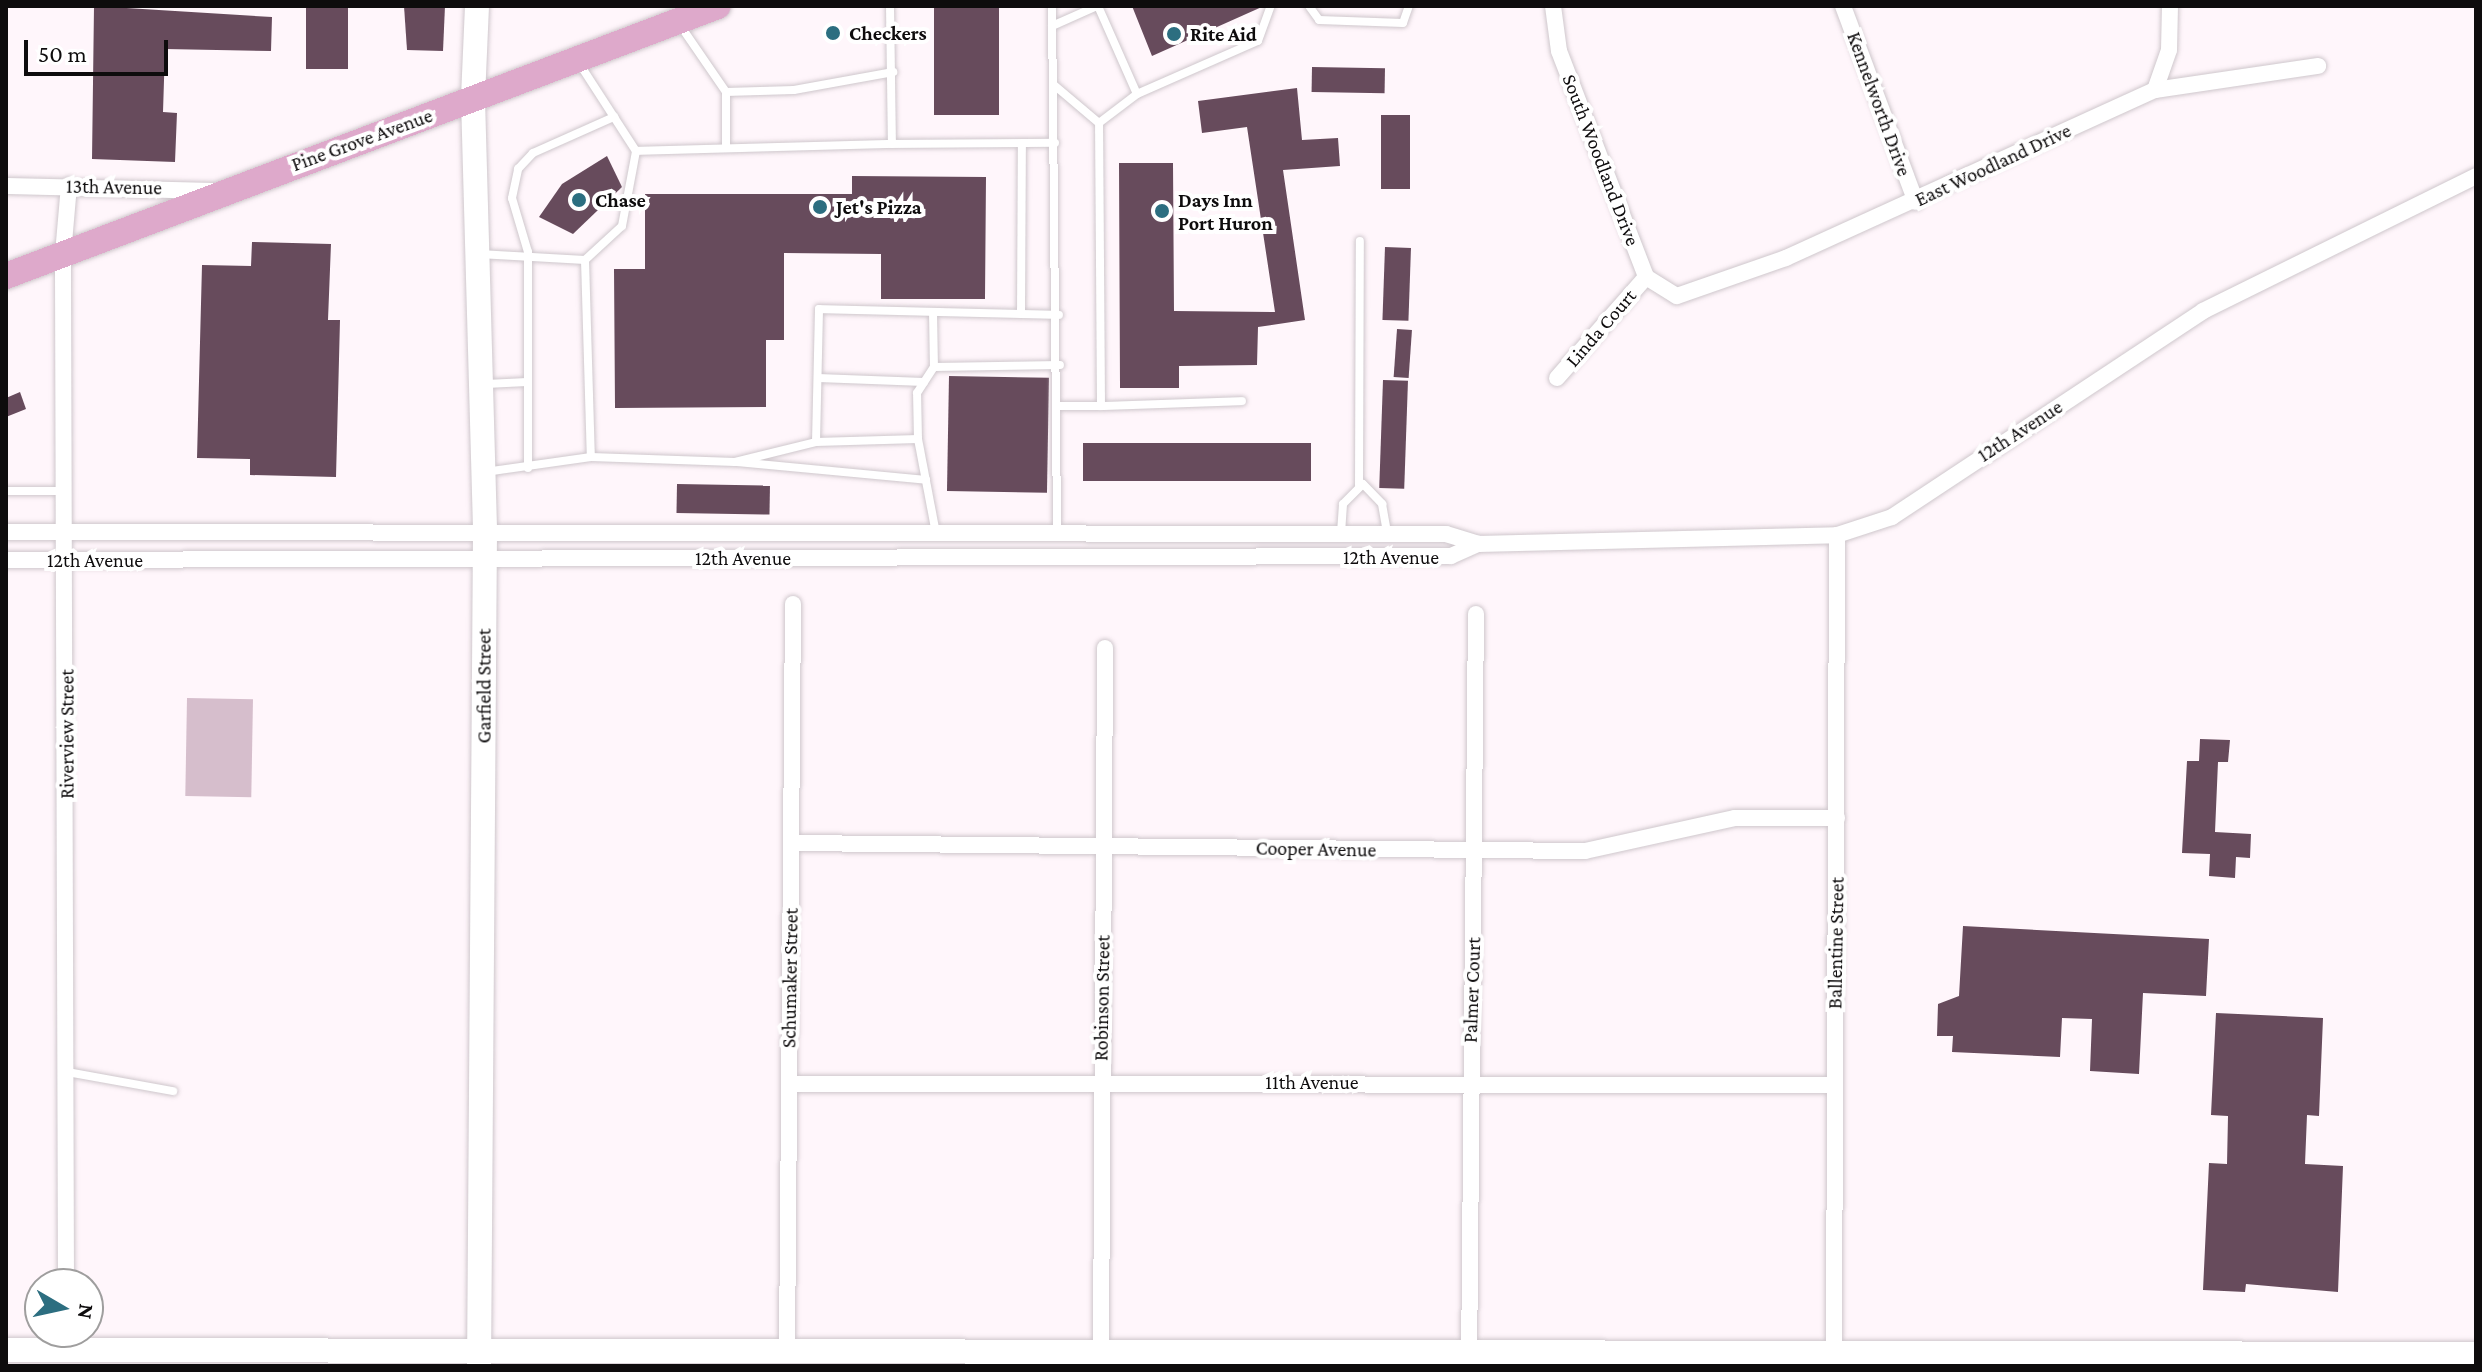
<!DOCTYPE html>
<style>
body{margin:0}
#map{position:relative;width:2482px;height:1372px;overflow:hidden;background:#fff6fb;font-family:"Crimson Pro",serif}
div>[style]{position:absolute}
.green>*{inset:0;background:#d6becc;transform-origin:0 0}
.building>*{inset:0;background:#674b5c;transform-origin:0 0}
.roads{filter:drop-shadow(0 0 2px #cfc7cc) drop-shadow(0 0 2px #cfc7cc)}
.lane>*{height:8px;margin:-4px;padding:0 4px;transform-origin:4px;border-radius:4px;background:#fff}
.street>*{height:16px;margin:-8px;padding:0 8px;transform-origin:8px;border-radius:8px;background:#fff}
.secondary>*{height:24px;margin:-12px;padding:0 12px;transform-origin:12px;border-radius:12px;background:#fff}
.primary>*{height:26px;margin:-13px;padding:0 13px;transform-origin:13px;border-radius:13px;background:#dea9cb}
.dots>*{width:22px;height:22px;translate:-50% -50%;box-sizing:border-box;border:4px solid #fff;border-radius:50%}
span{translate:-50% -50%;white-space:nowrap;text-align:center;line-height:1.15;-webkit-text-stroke:8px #fff;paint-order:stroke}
.poi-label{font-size:20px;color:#0e0c0d;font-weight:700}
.left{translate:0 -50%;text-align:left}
.street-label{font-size:20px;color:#0e0c0d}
.frame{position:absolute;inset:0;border:8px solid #0e0c0d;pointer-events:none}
.north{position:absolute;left:24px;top:1268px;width:80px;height:80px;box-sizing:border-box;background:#fff;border:2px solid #9f9e9e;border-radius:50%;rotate:99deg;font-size:22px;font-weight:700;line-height:32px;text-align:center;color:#0e0c0d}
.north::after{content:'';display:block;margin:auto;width:28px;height:36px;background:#2c6e80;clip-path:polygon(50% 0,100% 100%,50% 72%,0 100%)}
.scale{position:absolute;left:24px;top:40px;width:144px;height:36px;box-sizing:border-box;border:4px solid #0e0c0d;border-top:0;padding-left:10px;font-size:24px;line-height:28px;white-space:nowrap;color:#0e0c0d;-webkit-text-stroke:6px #fff;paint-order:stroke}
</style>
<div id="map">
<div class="green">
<i style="left:187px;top:698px;width:66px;height:98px;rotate:1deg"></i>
</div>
<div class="building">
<i style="clip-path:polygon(94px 6px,272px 17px,271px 51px,165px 49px,163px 112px,177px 113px,175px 162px,92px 159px)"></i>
<i style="left:306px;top:6px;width:42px;height:63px"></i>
<i style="clip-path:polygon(404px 6px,445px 6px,443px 51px,407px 50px)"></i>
<i style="left:934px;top:6px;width:65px;height:109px"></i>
<i style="clip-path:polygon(1132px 6px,1264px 6px,1152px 56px)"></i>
<i style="left:1312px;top:67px;width:73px;height:25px;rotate:1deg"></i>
<i style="clip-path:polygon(1297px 88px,1302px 140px,1338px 138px,1340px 166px,1283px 170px,1305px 320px,1258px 327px,1257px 365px,1179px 366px,1179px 388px,1120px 388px,1119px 163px,1173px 163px,1174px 311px,1275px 312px,1247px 127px,1202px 133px,1198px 101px)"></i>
<i style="left:1381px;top:115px;width:29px;height:74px"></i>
<i style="clip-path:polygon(607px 156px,622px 187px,573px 234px,539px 217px,562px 184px)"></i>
<i style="clip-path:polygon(852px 176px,986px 177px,985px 299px,881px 299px,881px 254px,784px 253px,784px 340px,766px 340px,766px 407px,615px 408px,614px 269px,645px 269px,645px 194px,852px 194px)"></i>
<i style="clip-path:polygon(252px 242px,331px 244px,328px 320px,340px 320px,336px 477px,250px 475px,250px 459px,197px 458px,202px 265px,251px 266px)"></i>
<i style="left:1385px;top:247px;width:26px;height:73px;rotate:2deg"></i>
<i style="left:1397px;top:329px;width:15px;height:48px;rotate:4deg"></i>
<i style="left:949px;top:376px;width:100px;height:115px;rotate:1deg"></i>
<i style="left:1383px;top:380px;width:25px;height:108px;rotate:2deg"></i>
<i style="clip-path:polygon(20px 392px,26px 409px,6px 417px,6px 398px)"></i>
<i style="left:1083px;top:443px;width:228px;height:38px"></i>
<i style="left:677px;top:484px;width:93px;height:29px;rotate:1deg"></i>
<i style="clip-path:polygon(2200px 739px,2230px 740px,2228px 762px,2218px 762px,2215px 832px,2251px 834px,2250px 858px,2236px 857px,2235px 878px,2209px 876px,2210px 854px,2182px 853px,2187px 761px,2199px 761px)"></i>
<i style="clip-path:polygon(1963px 926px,2209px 939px,2206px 996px,2143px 993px,2139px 1074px,2090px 1071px,2092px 1019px,2062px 1018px,2060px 1057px,1952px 1052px,1953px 1036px,1937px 1036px,1938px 1004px,1959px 996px)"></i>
<i style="clip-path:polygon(2216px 1013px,2323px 1018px,2319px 1116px,2307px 1115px,2305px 1164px,2343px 1166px,2338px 1292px,2246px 1284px,2245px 1292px,2203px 1290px,2209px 1163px,2227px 1164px,2228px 1116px,2211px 1115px)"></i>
</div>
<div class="roads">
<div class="lane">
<i style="left:890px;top:6px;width:138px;rotate:89.2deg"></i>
<i style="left:892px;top:144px;width:163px;rotate:-0.4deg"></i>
<i style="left:1052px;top:6px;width:525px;rotate:89.45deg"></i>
<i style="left:1098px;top:6px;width:96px;rotate:66.1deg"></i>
<i style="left:1137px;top:94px;width:132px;rotate:-23.7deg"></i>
<i style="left:1258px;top:41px;width:37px;rotate:-70deg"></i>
<i style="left:1309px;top:6px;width:17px;rotate:54deg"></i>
<i style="left:1319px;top:20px;width:84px;rotate:2deg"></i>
<i style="left:1403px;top:23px;width:18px;rotate:-71deg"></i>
<i style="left:680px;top:25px;width:81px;rotate:55.5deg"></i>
<i style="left:726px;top:92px;width:68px;rotate:-1.7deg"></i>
<i style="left:794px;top:90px;width:101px;rotate:-10.3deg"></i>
<i style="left:1052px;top:26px;width:49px;rotate:-24deg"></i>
<i style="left:579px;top:63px;width:105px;rotate:57.1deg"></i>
<i style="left:636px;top:151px;width:256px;rotate:-1.6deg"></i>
<i style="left:1054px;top:85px;width:59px;rotate:40.2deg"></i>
<i style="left:726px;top:92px;width:56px;rotate:90deg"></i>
<i style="left:479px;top:254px;width:106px;rotate:3.2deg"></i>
<i style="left:585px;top:260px;width:50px;rotate:-42.6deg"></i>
<i style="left:622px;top:226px;width:76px;rotate:-79.4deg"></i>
<i style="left:585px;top:260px;width:197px;rotate:88.3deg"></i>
<i style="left:933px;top:312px;width:55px;rotate:89deg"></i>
<i style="left:1021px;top:314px;width:171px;rotate:-89.7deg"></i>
<i style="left:818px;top:378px;width:106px;rotate:2.2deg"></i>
<i style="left:486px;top:384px;width:41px;rotate:-2.8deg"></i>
<i style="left:1059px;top:406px;width:42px"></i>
<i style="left:1101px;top:406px;width:283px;rotate:-90.4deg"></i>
<i style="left:1099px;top:123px;width:48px;rotate:-37.3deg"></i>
<i style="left:1101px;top:406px;width:141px;rotate:-2deg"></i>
<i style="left:918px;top:439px;width:96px;rotate:79.2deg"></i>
<i style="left:816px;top:442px;width:133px;rotate:-88.7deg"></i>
<i style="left:819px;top:309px;width:240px;rotate:1.4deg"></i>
<i style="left:737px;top:462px;width:190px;rotate:5.4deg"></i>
<i style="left:528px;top:468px;width:216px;rotate:-90deg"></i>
<i style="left:528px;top:252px;width:56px;rotate:-106.5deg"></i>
<i style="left:512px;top:198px;width:30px;rotate:-78deg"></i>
<i style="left:518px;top:169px;width:22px;rotate:-47deg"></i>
<i style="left:533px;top:153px;width:89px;rotate:-24deg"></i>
<i style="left:485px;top:472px;width:107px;rotate:-8.1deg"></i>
<i style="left:591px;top:457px;width:144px;rotate:2deg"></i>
<i style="left:735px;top:462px;width:83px;rotate:-13.9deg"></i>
<i style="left:816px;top:442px;width:102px;rotate:-1.7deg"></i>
<i style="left:918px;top:439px;width:46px;rotate:-91.2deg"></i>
<i style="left:917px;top:393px;width:31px;rotate:-57deg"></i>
<i style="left:934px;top:367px;width:126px;rotate:-0.9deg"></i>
<i style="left:1359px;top:485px;width:244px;rotate:-89.8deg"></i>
<i style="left:6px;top:491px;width:59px"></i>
<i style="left:1341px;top:533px;width:29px;rotate:-86deg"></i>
<i style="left:1343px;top:504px;width:28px;rotate:-45deg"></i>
<i style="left:1363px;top:484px;width:28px;rotate:46deg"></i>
<i style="left:1382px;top:504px;width:29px;rotate:80deg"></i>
<i style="left:67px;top:1072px;width:108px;rotate:10.2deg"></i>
</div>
<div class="street">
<i style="left:1553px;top:6px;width:45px;rotate:82.4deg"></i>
<i style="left:1559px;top:51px;width:242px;rotate:68.9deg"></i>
<i style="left:1646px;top:277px;width:36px;rotate:32deg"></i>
<i style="left:1677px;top:296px;width:115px;rotate:-19.2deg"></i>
<i style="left:1786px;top:258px;width:405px;rotate:-24.5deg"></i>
<i style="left:2155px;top:90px;width:165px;rotate:-8.4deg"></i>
<i style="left:1843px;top:6px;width:209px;rotate:69.6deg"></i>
<i style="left:2155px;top:90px;width:42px;rotate:-70.7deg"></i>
<i style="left:2169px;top:50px;width:44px;rotate:-88.7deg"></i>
<i style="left:6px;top:186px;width:210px;rotate:1.4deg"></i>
<i style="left:1557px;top:378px;width:135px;rotate:-48.6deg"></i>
<i style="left:6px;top:532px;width:1440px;rotate:0.08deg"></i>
<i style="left:1446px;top:534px;width:34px;rotate:17deg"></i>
<i style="left:1478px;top:544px;width:359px;rotate:-1.4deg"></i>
<i style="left:1837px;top:535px;width:58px;rotate:-18.1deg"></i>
<i style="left:1892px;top:517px;width:373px;rotate:-33.5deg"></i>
<i style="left:2203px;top:311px;width:305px;rotate:-26.3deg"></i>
<i style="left:6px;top:560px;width:1445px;rotate:-0.16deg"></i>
<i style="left:1451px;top:556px;width:30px;rotate:-24deg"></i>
<i style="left:791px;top:843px;width:794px;rotate:0.58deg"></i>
<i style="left:1585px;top:851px;width:154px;rotate:-12.4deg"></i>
<i style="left:1735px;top:818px;width:102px"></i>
<i style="left:789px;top:1084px;width:1046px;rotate:0.05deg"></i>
<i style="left:66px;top:1284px;width:1030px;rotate:-90.17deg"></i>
<i style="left:63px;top:254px;width:69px;rotate:-85deg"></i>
<i style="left:1101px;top:1348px;width:700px;rotate:-89.67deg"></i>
<i style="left:787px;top:1351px;width:747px;rotate:-89.54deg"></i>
<i style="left:1834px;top:1351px;width:816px;rotate:-89.79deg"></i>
<i style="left:1469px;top:1366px;width:752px;rotate:-89.47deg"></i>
</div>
<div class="secondary">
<i style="left:477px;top:6px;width:93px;rotate:92.5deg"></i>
<i style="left:473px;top:99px;width:432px;rotate:88.4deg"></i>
<i style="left:485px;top:531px;width:835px;rotate:90.41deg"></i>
<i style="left:6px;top:1350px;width:2470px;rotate:0.09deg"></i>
</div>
<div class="primary">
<i style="left:6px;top:276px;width:761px;rotate:-20.77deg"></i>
</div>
</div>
<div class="dots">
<i style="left:833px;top:33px;background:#2c6e80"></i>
<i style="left:1174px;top:34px;background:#2c6e80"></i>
<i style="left:579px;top:200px;background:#2c6e80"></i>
<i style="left:820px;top:207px;background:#2c6e80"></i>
<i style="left:1162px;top:211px;background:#2c6e80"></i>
</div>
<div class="poi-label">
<span class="left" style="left:849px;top:33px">Checkers</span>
<span class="left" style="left:1190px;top:34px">Rite Aid</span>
<span class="left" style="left:595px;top:200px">Chase</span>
<span class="left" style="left:1178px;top:212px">Days Inn<br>Port Huron</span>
<span class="left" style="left:836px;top:207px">Jet's Pizza</span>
</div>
<div class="street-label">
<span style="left:1879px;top:104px;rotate:70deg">Kennelworth Drive</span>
<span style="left:362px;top:140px;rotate:-20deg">Pine Grove Avenue</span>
<span style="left:1601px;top:160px;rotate:69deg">South Woodland Drive</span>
<span style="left:1993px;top:165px;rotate:-25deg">East Woodland Drive</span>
<span style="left:114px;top:187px;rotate:1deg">13th Avenue</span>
<span style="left:1601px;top:328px;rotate:-49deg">Linda Court</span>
<span style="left:2020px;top:431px;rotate:-33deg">12th Avenue</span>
<span style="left:1391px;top:557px">12th Avenue</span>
<span style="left:743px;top:558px">12th Avenue</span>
<span style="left:95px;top:560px">12th Avenue</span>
<span style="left:484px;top:686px;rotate:-90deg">Garfield Street</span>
<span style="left:67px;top:734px;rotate:-90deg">Riverview Street</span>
<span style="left:1316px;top:849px;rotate:1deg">Cooper Avenue</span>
<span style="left:1836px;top:943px;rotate:-89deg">Ballentine Street</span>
<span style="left:790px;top:978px;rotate:-89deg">Schumaker Street</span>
<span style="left:1472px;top:990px;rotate:-88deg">Palmer Court</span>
<span style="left:1102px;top:998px;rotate:-89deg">Robinson Street</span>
<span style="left:1312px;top:1082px">11th Avenue</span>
</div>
<div class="frame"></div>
<div class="north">N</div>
<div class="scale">50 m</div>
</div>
